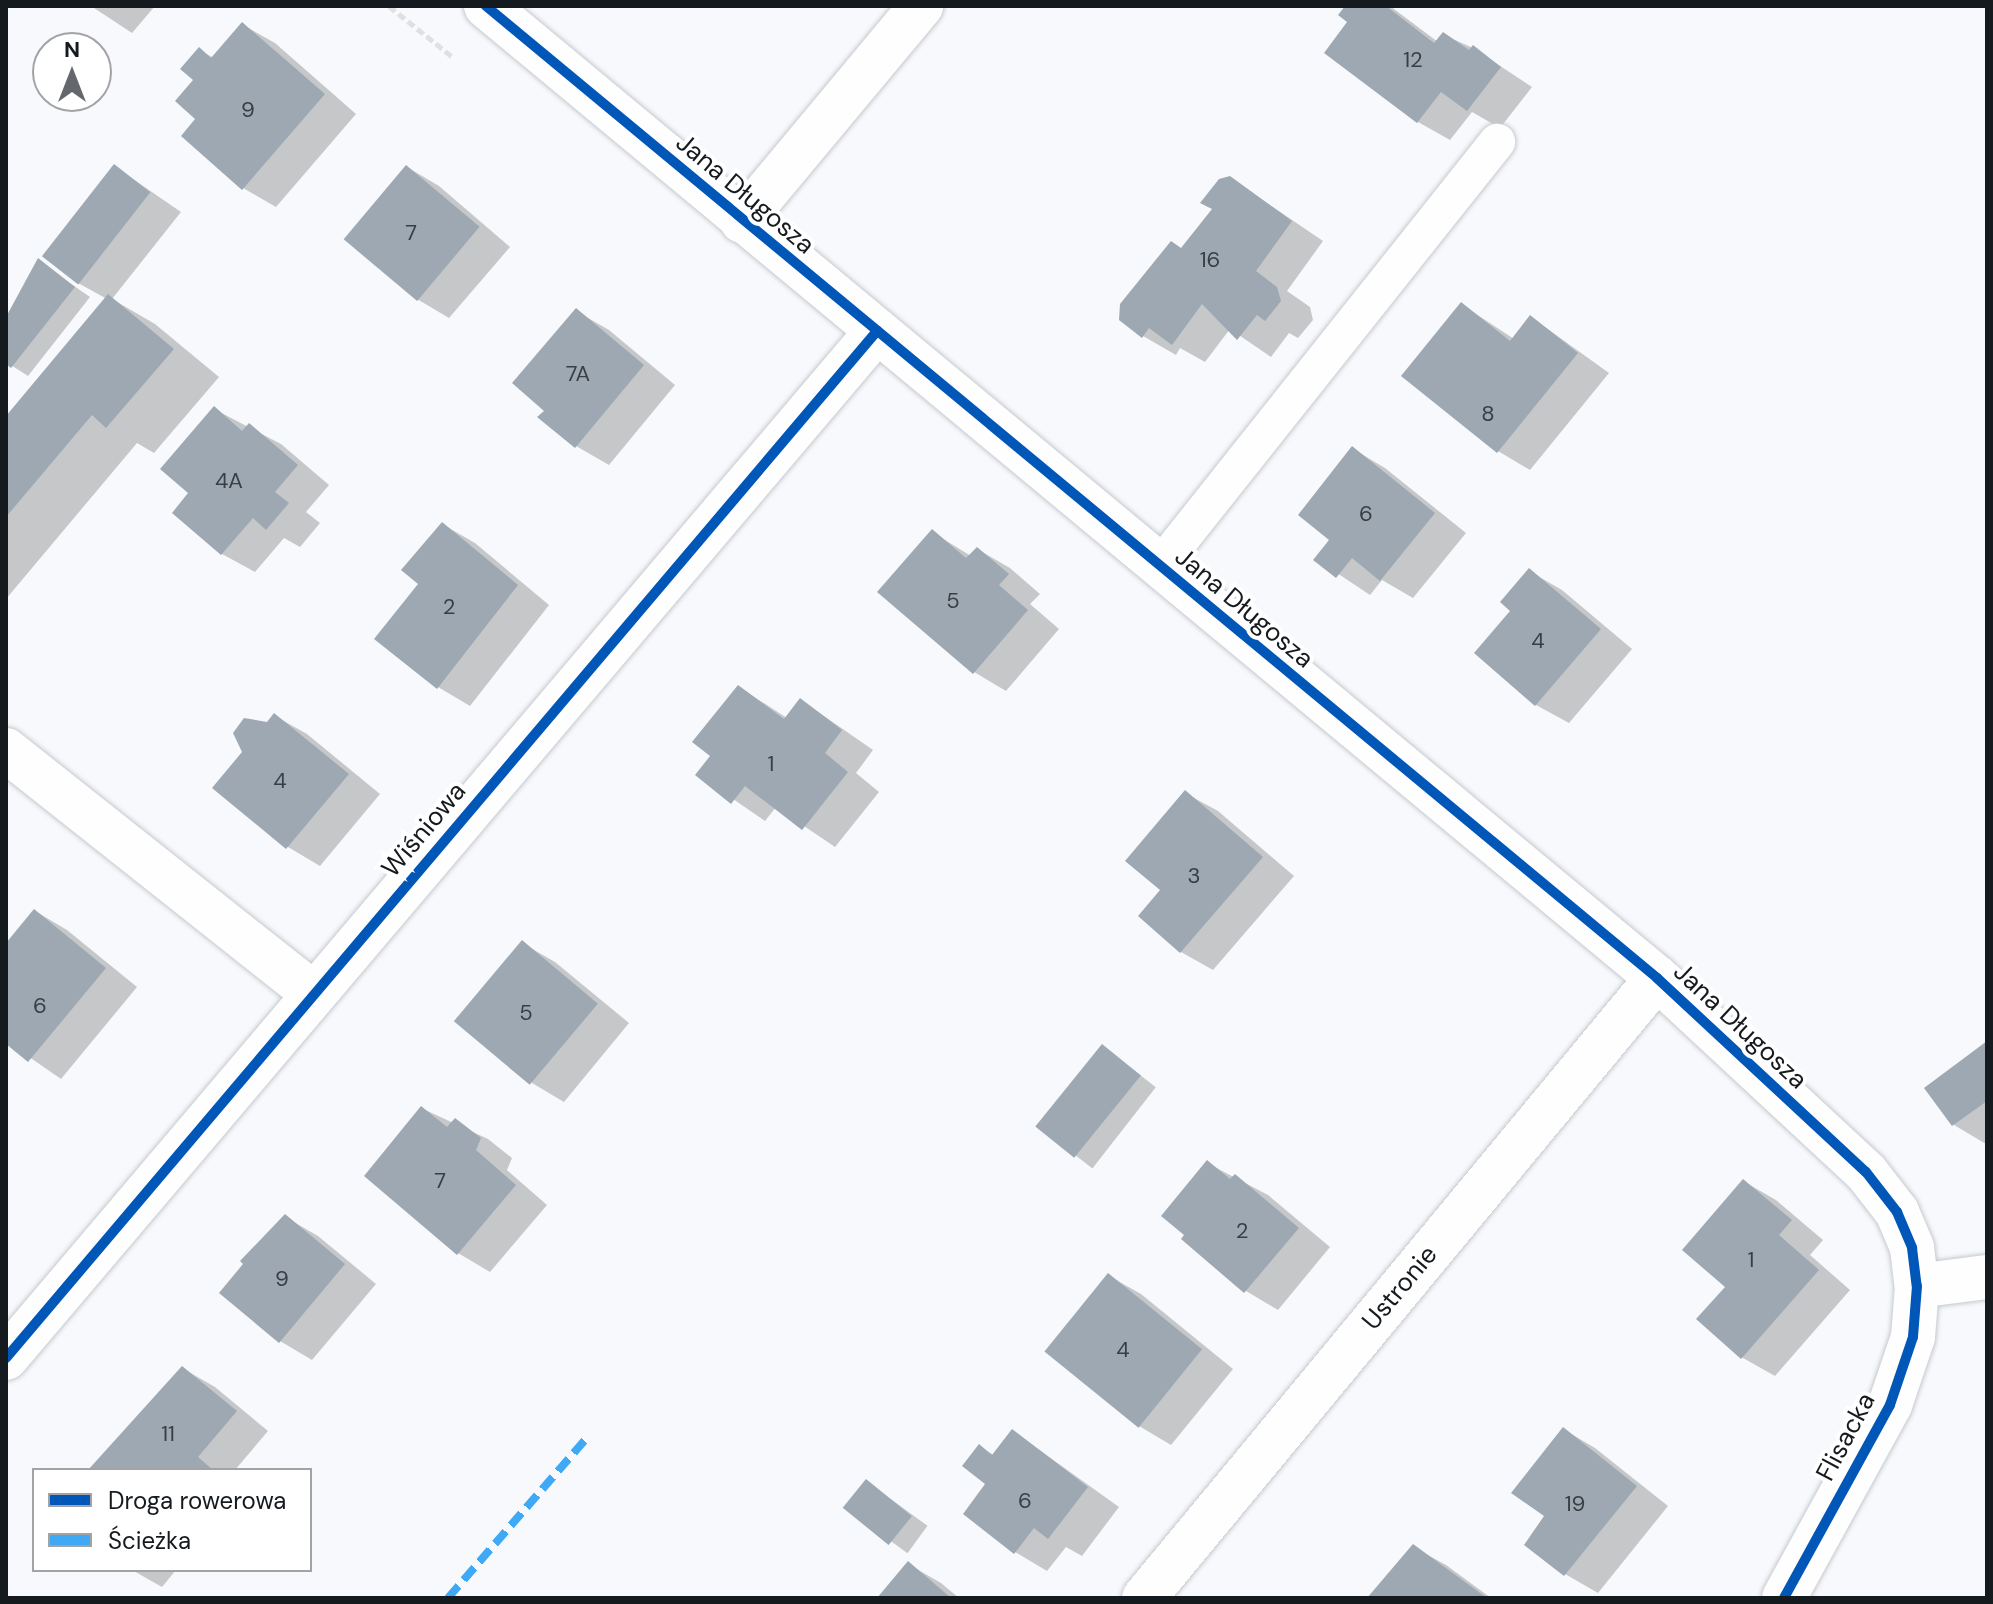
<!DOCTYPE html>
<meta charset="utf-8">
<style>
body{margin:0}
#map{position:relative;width:1993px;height:1604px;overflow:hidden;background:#f7f9fc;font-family:"DM Sans",sans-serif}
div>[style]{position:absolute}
.shadow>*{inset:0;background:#0003;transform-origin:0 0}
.building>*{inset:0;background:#9da8b3;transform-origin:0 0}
.path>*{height:5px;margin-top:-2.5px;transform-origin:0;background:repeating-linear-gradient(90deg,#dfe0e1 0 8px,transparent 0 12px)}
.roads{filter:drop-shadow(0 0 2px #c6c9ce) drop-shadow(0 0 2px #c6c9ce)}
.lane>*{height:36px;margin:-18px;padding:0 18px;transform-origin:18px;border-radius:18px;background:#fefeff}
.street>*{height:44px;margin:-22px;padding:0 22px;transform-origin:22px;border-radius:22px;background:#fefeff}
.quiet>*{height:8px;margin-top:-4px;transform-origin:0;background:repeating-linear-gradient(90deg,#3fa9f5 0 16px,transparent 0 24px)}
.cycleway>*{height:10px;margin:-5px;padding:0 5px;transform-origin:5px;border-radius:5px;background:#0057b8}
span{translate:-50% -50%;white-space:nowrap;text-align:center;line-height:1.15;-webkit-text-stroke:8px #fff;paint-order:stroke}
.number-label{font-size:22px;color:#373e44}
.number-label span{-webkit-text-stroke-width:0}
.street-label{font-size:26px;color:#151a1f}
.frame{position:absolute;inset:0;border:8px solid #151a1f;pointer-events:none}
.legend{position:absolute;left:32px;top:1468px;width:280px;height:104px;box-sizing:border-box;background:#fff;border:2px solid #a1a3a5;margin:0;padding:10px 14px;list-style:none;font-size:24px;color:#151a1f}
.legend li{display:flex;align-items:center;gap:16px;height:40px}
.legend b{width:40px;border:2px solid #a1a3a5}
.north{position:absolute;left:32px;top:32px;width:80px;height:80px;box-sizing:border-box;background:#fff;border:2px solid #a1a3a5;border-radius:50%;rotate:0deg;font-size:22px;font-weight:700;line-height:32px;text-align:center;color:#151a1f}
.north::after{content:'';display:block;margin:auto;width:28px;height:36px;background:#64686c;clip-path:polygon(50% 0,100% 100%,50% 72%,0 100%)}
</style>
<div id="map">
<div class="shadow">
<i style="clip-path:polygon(91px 6px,155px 6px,132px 33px)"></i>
<i style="clip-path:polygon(1347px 6px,1390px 6px,1438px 42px,1444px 35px,1473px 48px,1532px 87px,1500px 128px,1472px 112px,1450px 140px,1418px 122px,1350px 22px)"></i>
<i style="clip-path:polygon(243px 25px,275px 43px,356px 114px,276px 207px,243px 188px,196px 80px,199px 50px,214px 58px)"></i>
<i style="clip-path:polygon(114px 166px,181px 212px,112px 299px,155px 324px,219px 377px,154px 453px,137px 443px,6px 599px,6px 419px,107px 299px,78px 283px)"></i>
<i style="clip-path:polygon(407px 167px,439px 186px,510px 247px,449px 318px,417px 299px)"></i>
<i style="clip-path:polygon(1230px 178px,1323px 241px,1287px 291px,1310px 307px,1313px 320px,1298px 338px,1289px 333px,1271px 357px,1230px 329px,1205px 362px,1180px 348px,1176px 355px,1143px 336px,1183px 250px,1215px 209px)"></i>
<i style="clip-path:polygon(38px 261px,90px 297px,28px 376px,6px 362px,6px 322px)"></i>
<i style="clip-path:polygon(1461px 304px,1514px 339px,1531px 317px,1609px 373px,1530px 470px,1498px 451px)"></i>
<i style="clip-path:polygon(576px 311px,609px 330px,675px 385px,609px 465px,576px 446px,546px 410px)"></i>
<i style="clip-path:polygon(214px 409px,281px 444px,329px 485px,306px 512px,320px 523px,300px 547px,284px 538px,255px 572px,222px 554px,175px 513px,190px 493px)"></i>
<i style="clip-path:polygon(1353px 449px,1385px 468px,1466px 533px,1413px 598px,1382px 580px,1370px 595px,1316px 559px,1331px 540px)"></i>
<i style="clip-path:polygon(442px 524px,475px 543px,549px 605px,470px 706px,438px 687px,421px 583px)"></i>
<i style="clip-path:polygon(932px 532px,971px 556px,977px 549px,1010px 568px,1040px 594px,1030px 604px,1059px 629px,1006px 691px,974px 672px)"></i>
<i style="clip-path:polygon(1529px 571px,1562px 590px,1632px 649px,1569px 723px,1536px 705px,1477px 653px,1513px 611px)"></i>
<i style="clip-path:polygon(739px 687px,787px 718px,801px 700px,873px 750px,856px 773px,879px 792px,835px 847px,776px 807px,765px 821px,698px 775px,713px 756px)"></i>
<i style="clip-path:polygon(275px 716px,307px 734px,380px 794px,320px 866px,288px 847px,215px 788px)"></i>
<i style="clip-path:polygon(1185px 793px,1218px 811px,1294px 876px,1213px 970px,1181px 952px,1141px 916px,1162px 890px)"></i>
<i style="clip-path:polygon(35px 911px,67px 930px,137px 987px,61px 1079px,6px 1041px,6px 946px)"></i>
<i style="clip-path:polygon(522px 943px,555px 962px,629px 1023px,564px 1102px,532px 1083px)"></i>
<i style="clip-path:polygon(1987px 1044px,1987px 1143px,1986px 1144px,1954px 1125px)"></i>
<i style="left:1103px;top:1046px;width:67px;height:103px;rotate:38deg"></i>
<i style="clip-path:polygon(421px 1108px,488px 1139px,512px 1158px,507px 1170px,547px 1205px,490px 1272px,458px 1253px)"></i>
<i style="clip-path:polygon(1207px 1163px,1268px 1195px,1330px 1247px,1278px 1310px,1246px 1291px,1183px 1239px)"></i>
<i style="clip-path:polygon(1743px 1181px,1776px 1200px,1823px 1240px,1810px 1255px,1850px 1290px,1775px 1376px,1743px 1358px,1699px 1319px,1728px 1287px)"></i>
<i style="clip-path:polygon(285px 1217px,318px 1236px,376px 1284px,312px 1360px,280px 1341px)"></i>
<i style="clip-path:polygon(1109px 1276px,1141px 1294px,1233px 1369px,1171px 1445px,1139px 1426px)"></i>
<i style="clip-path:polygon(182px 1368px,215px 1387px,268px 1431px,235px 1470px,92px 1470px)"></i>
<i style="clip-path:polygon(1563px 1429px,1595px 1448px,1668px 1506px,1598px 1593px,1565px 1574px,1547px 1515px)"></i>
<i style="clip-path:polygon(1013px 1431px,1119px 1507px,1082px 1556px,1066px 1547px,1047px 1571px,1015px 1552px,979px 1447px,994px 1455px)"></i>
<i style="left:866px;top:1481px;width:76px;height:34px;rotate:36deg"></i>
<i style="clip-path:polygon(1413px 1547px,1446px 1565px,1491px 1598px,1371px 1598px)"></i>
<i style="clip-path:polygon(908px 1564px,941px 1583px,959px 1598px,880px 1598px)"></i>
<i style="clip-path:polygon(132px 1570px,176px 1570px,162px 1587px)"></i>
</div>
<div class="building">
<i style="clip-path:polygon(1345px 6px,1386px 6px,1434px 43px,1443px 32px,1469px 50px,1473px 45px,1501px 67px,1467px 111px,1441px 92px,1417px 123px,1324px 53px,1347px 22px,1338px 15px)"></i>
<i style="clip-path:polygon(242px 22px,325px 94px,242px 190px,181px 136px,195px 119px,175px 101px,193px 80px,180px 69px,199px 47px,211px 58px)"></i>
<i style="left:114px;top:164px;width:46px;height:117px;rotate:38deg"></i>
<i style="left:406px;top:165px;width:96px;height:97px;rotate:40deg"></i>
<i style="clip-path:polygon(1230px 176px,1292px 221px,1256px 271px,1277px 287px,1281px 301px,1265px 321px,1257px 315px,1237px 340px,1202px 304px,1172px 345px,1149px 328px,1142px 338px,1119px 320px,1120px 304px,1171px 241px,1181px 248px,1212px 209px,1200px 203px,1219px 179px)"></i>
<i style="clip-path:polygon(38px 258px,75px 287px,11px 368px,6px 364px,6px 317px)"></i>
<i style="clip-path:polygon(108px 294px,174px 349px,106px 428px,92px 415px,6px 517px,6px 416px)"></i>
<i style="clip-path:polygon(1461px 302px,1510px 341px,1530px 315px,1578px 353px,1497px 453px,1401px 376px)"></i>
<i style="clip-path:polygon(576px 308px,644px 365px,575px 448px,537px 417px,544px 411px,512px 383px)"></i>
<i style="clip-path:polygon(214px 406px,242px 431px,249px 423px,298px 465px,275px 492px,289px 503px,266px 530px,253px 518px,221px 555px,172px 513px,188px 493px,160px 469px)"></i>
<i style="clip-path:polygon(1352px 446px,1435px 513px,1380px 581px,1352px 558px,1336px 578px,1313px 560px,1329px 540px,1298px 515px)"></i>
<i style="clip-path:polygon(442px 522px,518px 585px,437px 689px,374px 639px,418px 584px,401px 570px)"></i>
<i style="clip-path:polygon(932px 529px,966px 558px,977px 547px,1009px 574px,999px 585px,1028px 610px,973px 674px,877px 592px)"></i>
<i style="clip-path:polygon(1529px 568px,1601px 629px,1535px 706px,1474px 653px,1510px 611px,1500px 602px)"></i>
<i style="clip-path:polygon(738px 685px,784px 719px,800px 698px,842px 730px,825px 753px,848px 772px,802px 830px,745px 786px,731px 804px,695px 775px,710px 756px,692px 742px)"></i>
<i style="clip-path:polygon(274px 713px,349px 774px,286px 849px,212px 788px,242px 752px,233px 733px,244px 718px,267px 722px)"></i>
<i style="clip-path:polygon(1185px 790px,1263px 857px,1180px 953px,1138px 916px,1160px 890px,1125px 861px)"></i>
<i style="clip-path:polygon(34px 909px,106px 968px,28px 1062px,6px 1044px,6px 943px)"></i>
<i style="left:522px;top:940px;width:99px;height:106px;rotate:40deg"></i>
<i style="clip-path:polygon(1987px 1041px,1987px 1101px,1952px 1126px,1924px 1088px)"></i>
<i style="left:1102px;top:1044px;width:50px;height:106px;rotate:39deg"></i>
<i style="clip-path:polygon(421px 1106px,447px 1127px,455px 1118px,481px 1138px,476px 1150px,516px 1185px,457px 1255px,364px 1176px)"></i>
<i style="clip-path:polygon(1207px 1160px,1230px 1179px,1235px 1174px,1299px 1228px,1244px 1293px,1181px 1239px,1184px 1235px,1161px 1216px)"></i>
<i style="clip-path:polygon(1743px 1179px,1792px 1220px,1779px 1235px,1819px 1270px,1741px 1359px,1696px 1319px,1725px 1287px,1682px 1250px)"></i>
<i style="clip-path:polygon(285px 1214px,345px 1264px,279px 1343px,219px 1293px,243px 1264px,240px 1261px)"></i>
<i style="left:1108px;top:1273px;width:121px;height:101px;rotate:39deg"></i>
<i style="clip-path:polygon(182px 1366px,237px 1411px,198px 1457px,213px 1470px,88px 1470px)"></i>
<i style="clip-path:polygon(1563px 1427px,1637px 1486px,1564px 1576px,1524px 1545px,1544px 1516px,1511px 1493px)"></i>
<i style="clip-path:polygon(1012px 1429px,1088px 1487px,1048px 1539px,1034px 1528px,1014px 1554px,963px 1514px,985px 1484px,962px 1466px,979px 1444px,992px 1455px)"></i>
<i style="left:866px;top:1479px;width:59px;height:37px;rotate:39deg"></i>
<i style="clip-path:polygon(1413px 1544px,1487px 1598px,1367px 1598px)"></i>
<i style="clip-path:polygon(908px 1561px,951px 1598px,877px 1598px)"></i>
</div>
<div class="path">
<i style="left:389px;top:6px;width:83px;rotate:38.7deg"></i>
</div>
<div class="roads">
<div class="lane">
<i style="left:1160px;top:566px;width:542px;rotate:-51.52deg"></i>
</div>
<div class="street">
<i style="left:486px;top:6px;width:1522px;rotate:39.69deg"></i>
<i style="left:1657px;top:978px;width:285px;rotate:42.9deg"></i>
<i style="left:1866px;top:1172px;width:51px;rotate:52.2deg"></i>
<i style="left:1897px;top:1212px;width:39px;rotate:67deg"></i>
<i style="left:1912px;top:1248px;width:38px;rotate:83deg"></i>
<i style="left:1917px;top:1286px;width:51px;rotate:94.5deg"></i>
<i style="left:1913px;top:1337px;width:72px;rotate:108.7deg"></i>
<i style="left:1890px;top:1405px;width:220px;rotate:118.8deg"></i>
<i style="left:742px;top:221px;width:280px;rotate:-50.2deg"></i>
<i style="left:6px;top:750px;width:393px;rotate:38.4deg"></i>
<i style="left:1917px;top:1286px;width:71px;rotate:-7.3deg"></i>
<i style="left:6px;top:1358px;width:1347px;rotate:-49.7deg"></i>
<i style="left:1144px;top:1598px;width:805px;rotate:-50.39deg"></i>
</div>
</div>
<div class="quiet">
<i style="left:448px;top:1598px;width:209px;rotate:-49.1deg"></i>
</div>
<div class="cycleway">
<i style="left:486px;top:6px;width:1522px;rotate:39.69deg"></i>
<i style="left:1657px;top:978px;width:285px;rotate:42.9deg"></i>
<i style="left:1866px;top:1172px;width:51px;rotate:52.2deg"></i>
<i style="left:1897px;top:1212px;width:39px;rotate:67deg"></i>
<i style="left:1912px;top:1248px;width:38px;rotate:83deg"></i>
<i style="left:1917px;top:1286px;width:51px;rotate:94.5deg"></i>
<i style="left:1913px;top:1337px;width:72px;rotate:108.7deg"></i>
<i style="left:1890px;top:1405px;width:220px;rotate:118.8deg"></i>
<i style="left:6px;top:1358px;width:1347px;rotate:-49.7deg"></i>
</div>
<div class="number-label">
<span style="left:1413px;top:60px">12</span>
<span style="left:248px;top:110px">9</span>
<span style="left:411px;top:233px">7</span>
<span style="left:1210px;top:260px">16</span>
<span style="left:578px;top:374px">7A</span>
<span style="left:1488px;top:414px">8</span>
<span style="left:229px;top:481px">4A</span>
<span style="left:1366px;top:514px">6</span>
<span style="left:953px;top:601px">5</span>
<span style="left:449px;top:607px">2</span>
<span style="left:1538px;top:641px">4</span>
<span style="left:771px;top:764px">1</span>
<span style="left:280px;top:781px">4</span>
<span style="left:1194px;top:876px">3</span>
<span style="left:40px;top:1006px">6</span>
<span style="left:526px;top:1013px">5</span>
<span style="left:440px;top:1181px">7</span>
<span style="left:1242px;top:1231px">2</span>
<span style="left:1751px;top:1260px">1</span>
<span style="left:282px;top:1279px">9</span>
<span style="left:1123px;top:1350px">4</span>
<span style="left:168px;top:1434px">11</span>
<span style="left:1025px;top:1501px">6</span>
<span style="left:1575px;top:1504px">19</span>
</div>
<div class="street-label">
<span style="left:745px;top:194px;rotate:40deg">Jana Długosza</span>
<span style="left:1244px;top:608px;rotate:40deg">Jana Długosza</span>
<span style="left:424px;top:830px;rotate:-50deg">Wiśniowa</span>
<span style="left:1740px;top:1026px;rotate:43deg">Jana Długosza</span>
<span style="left:1400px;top:1288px;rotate:-50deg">Ustronie</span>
<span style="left:1846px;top:1437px;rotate:-62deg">Flisacka</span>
</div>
<div class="frame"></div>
<ul class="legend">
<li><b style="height:10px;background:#0057b8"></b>Droga rowerowa</li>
<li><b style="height:10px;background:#3fa9f5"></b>Ścieżka</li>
</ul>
<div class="north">N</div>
</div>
